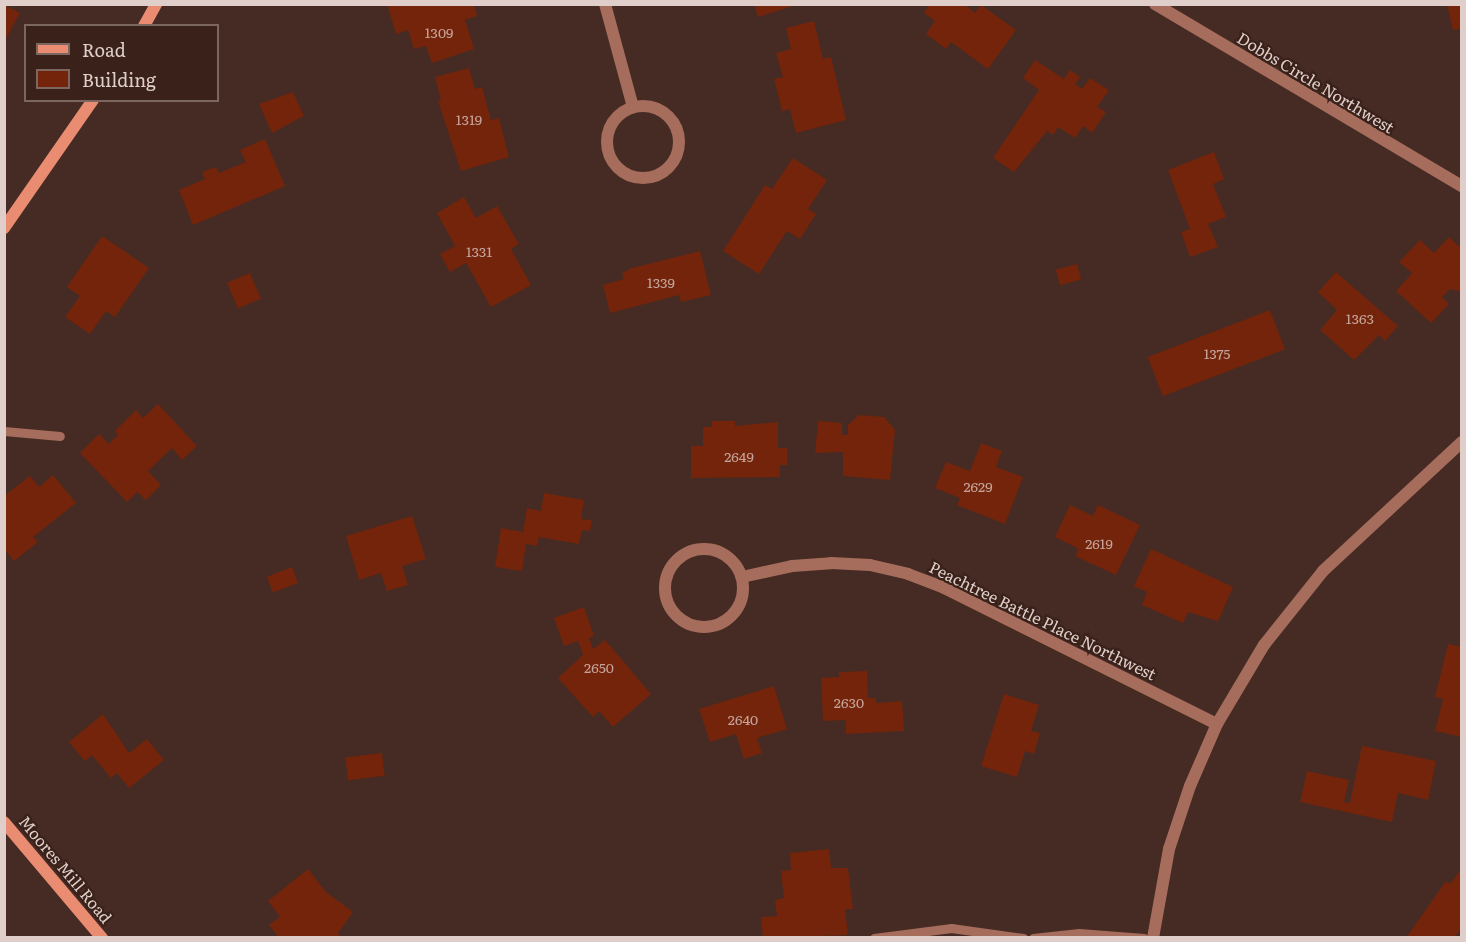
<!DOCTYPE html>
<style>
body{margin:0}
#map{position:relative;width:1466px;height:942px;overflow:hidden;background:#452b23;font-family:Literata,serif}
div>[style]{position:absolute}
.building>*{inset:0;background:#73240b;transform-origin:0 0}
.lane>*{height:9px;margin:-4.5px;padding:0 4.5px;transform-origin:4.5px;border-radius:4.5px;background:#a76d5c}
.street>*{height:12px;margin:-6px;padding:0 6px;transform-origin:6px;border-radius:6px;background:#a76d5c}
.street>.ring{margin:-6px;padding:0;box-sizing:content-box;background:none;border:12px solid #a76d5c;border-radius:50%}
.secondary>*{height:12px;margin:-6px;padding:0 6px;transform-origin:6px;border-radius:6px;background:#e98c71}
span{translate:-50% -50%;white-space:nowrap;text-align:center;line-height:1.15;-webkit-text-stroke:4.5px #3a211a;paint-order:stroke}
.number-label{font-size:14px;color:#c4a49a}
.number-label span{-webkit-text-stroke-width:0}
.street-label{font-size:16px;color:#dfcec9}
.frame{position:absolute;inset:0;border:6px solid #dfcec9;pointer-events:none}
.legend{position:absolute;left:24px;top:24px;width:195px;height:78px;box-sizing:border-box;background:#3a211a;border:2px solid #7c6660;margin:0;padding:8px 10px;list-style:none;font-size:18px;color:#dfcec9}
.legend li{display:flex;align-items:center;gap:12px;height:30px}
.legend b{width:30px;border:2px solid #7c6660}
</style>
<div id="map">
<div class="building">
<i style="clip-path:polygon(387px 4px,474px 4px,477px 16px,465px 20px,474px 49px,432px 63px,426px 46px,414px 49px,408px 30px,396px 34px)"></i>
<i style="clip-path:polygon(754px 4px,796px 4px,796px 5px,758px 17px)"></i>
<i style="clip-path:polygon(924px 4px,964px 4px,975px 13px,981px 5px,1016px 30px,988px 69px,951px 42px,946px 49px,926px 34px,935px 21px,924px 13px,928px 7px)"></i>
<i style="clip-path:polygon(1447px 4px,1462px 4px,1462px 28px,1453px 30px)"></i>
<i style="clip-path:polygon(4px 5px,20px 13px,4px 42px)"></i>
<i style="clip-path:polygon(814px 21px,823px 59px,831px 57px,846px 120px,796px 133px,790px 109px,782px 111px,774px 79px,783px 77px,776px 53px,791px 49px,786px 28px)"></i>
<i style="clip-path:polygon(1035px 60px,1064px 79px,1070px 70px,1080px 77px,1075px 84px,1082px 89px,1090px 78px,1109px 90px,1097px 107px,1106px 112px,1092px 133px,1083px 126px,1075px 138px,1058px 127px,1053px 135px,1047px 131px,1014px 172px,993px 158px,1039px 90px,1023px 78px)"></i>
<i style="clip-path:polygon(469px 68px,475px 89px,482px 87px,491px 120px,499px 118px,509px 157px,461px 171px,438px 101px,441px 100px,435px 77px)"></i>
<i style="clip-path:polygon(293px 92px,304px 116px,272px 133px,259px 104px)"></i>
<i style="clip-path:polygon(265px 139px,285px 186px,193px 225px,179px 190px,205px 179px,202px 172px,216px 167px,219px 173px,246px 162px,240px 150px)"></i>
<i style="clip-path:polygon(1214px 152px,1224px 179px,1213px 184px,1226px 217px,1208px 224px,1218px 247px,1190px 257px,1181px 232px,1190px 229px,1168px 170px)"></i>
<i style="clip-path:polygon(793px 158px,827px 180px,808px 209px,816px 214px,800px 239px,787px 231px,759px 274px,723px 251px,765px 185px,772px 189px)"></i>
<i style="clip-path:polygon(464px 197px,476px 218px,497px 206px,519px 244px,511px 249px,531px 285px,491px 307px,466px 263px,450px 272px,440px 254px,455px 246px,437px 213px)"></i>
<i style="clip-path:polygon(102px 236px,149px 268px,115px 317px,106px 311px,90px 334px,65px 317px,80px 296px,67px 287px)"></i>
<i style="clip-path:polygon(1449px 237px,1462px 249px,1462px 292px,1450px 289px,1442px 297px,1449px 304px,1431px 323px,1396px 291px,1412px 273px,1399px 262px,1420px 240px,1434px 253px)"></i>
<i style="clip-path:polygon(700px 251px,711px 295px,681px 302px,679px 295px,610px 313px,603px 285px,624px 279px,622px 273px,632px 268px)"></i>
<i style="left:1077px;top:264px;width:16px;height:22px;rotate:75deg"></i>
<i style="clip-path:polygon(1336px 272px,1398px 326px,1385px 341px,1379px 335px,1354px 360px,1320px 330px,1337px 310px,1318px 292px)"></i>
<i style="left:250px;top:273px;width:28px;height:25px;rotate:67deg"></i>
<i style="left:1270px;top:310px;width:42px;height:131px;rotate:69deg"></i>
<i style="clip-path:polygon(158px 404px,197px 446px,182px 460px,172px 448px,148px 471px,161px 485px,146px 500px,137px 492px,127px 502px,80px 453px,99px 434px,109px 444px,118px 435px,115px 431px,136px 410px,143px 418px)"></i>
<i style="clip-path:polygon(859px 415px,884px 417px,895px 430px,890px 480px,843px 476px,843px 452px,815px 453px,818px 421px,842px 423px,842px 435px,848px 435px,848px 425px)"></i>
<i style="clip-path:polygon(712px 421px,735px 421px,735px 426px,778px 422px,778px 448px,787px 448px,787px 465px,780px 465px,780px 477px,691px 478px,691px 446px,703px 446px,703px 427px,712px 427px)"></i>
<i style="clip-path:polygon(981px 443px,1002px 451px,996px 467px,1023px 477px,1005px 524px,957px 505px,960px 498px,935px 488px,946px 462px,970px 471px)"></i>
<i style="clip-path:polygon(53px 475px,76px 503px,33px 537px,38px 542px,14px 561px,7px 552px,4px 554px,4px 496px,30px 476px,39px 487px)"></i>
<i style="clip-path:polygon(544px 493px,584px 500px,581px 519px,592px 520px,590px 531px,582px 530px,579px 544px,539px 537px,537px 546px,526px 544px,522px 571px,495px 567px,501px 528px,523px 532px,527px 508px,541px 511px)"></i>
<i style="clip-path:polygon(1070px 505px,1093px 516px,1098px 505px,1140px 525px,1116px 575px,1075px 556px,1079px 549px,1055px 537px)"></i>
<i style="clip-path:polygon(412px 516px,426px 559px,402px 566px,408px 585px,387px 591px,381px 573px,359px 580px,346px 536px)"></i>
<i style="clip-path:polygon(1151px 549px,1233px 587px,1218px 621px,1188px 612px,1183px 623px,1142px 605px,1147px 592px,1134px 586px)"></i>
<i style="left:292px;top:567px;width:17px;height:27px;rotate:69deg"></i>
<i style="clip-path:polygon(584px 607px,594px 636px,589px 638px,593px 649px,605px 640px,651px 694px,613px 727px,599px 711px,593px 717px,558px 678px,583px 655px,578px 641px,564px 646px,554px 618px)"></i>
<i style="clip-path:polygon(1448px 644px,1462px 647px,1462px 737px,1435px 731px,1443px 699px,1435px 697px)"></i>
<i style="clip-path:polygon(867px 671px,868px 698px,876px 698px,876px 703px,902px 701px,904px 731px,846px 734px,846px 720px,823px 721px,821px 678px,839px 677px,839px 672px)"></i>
<i style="clip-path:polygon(774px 686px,787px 729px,757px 738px,762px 753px,744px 759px,736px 734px,710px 742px,699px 709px)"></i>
<i style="clip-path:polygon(1004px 694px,1039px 705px,1031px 731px,1040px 733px,1034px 754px,1025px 751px,1017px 777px,981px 766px)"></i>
<i style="clip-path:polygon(103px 714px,129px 753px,147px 739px,164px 760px,129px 788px,117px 773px,111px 778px,92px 755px,85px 761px,69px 742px)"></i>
<i style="clip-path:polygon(1362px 746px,1436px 761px,1428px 800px,1398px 793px,1392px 822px,1300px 802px,1307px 771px,1349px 780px,1344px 802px,1350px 803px)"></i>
<i style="left:382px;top:753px;width:23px;height:37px;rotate:83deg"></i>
<i style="clip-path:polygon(829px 849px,831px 868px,848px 868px,853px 909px,845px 909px,848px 935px,763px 938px,761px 917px,777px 916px,775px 900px,784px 898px,781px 871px,791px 870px,790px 853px)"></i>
<i style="clip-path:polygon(1462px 868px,1462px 928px,1454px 938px,1406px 938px,1446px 881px,1450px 884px)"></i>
<i style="clip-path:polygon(308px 869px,326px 892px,353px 912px,338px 933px,342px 938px,274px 938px,277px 935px,269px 925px,280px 917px,268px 901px)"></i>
</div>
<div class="lane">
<i style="left:4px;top:431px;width:56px;rotate:5.1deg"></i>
<i style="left:874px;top:938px;width:78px;rotate:-7.4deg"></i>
<i style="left:951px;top:928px;width:73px;rotate:7.9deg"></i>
<i style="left:1033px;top:938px;width:46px;rotate:-6.2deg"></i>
<i style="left:1079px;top:933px;width:65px;rotate:4.4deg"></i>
</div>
<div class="street">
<i style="left:605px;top:4px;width:107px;rotate:74.8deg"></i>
<i style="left:1155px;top:4px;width:357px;rotate:30.7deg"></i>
<i class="ring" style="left:607px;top:106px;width:60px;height:60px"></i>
<i class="ring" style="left:665px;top:549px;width:66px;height:66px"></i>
<i style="left:742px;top:577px;width:51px;rotate:-12.4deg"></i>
<i style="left:792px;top:566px;width:39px;rotate:-4deg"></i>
<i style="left:831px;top:563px;width:39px;rotate:3deg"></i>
<i style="left:870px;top:565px;width:39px;rotate:13deg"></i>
<i style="left:908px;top:574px;width:39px;rotate:21deg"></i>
<i style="left:944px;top:588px;width:305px;rotate:26.5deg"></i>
<i style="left:1153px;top:938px;width:90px;rotate:-79.8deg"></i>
<i style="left:1169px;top:849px;width:66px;rotate:-71.6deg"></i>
<i style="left:1190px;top:786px;width:68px;rotate:-66.5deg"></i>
<i style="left:1217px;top:724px;width:92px;rotate:-59.3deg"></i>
<i style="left:1264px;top:645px;width:95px;rotate:-51.4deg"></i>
<i style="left:1323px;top:571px;width:190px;rotate:-42.9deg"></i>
</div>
<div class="secondary">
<i style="left:144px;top:26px;width:25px;rotate:-61deg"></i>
<i style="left:4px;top:228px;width:156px;rotate:-55.2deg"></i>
<i style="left:4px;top:822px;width:152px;rotate:49.8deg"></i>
</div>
<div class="number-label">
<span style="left:439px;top:32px">1309</span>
<span style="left:469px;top:119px">1319</span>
<span style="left:479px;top:251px">1331</span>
<span style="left:661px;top:282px">1339</span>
<span style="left:1360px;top:318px">1363</span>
<span style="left:1217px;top:353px">1375</span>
<span style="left:739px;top:456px">2649</span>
<span style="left:978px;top:486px">2629</span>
<span style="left:1099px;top:543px">2619</span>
<span style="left:599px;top:667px">2650</span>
<span style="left:849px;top:702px">2630</span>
<span style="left:743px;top:719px">2640</span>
</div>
<div class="street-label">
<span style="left:1316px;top:82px;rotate:31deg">Dobbs Circle Northwest</span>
<span style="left:1043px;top:620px;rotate:26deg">Peachtree Battle Place Northwest</span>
<span style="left:66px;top:869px;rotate:50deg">Moores Mill Road</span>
</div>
<div class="frame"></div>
<ul class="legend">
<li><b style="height:8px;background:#e98c71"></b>Road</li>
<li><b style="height:16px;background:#73240b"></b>Building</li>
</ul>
</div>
